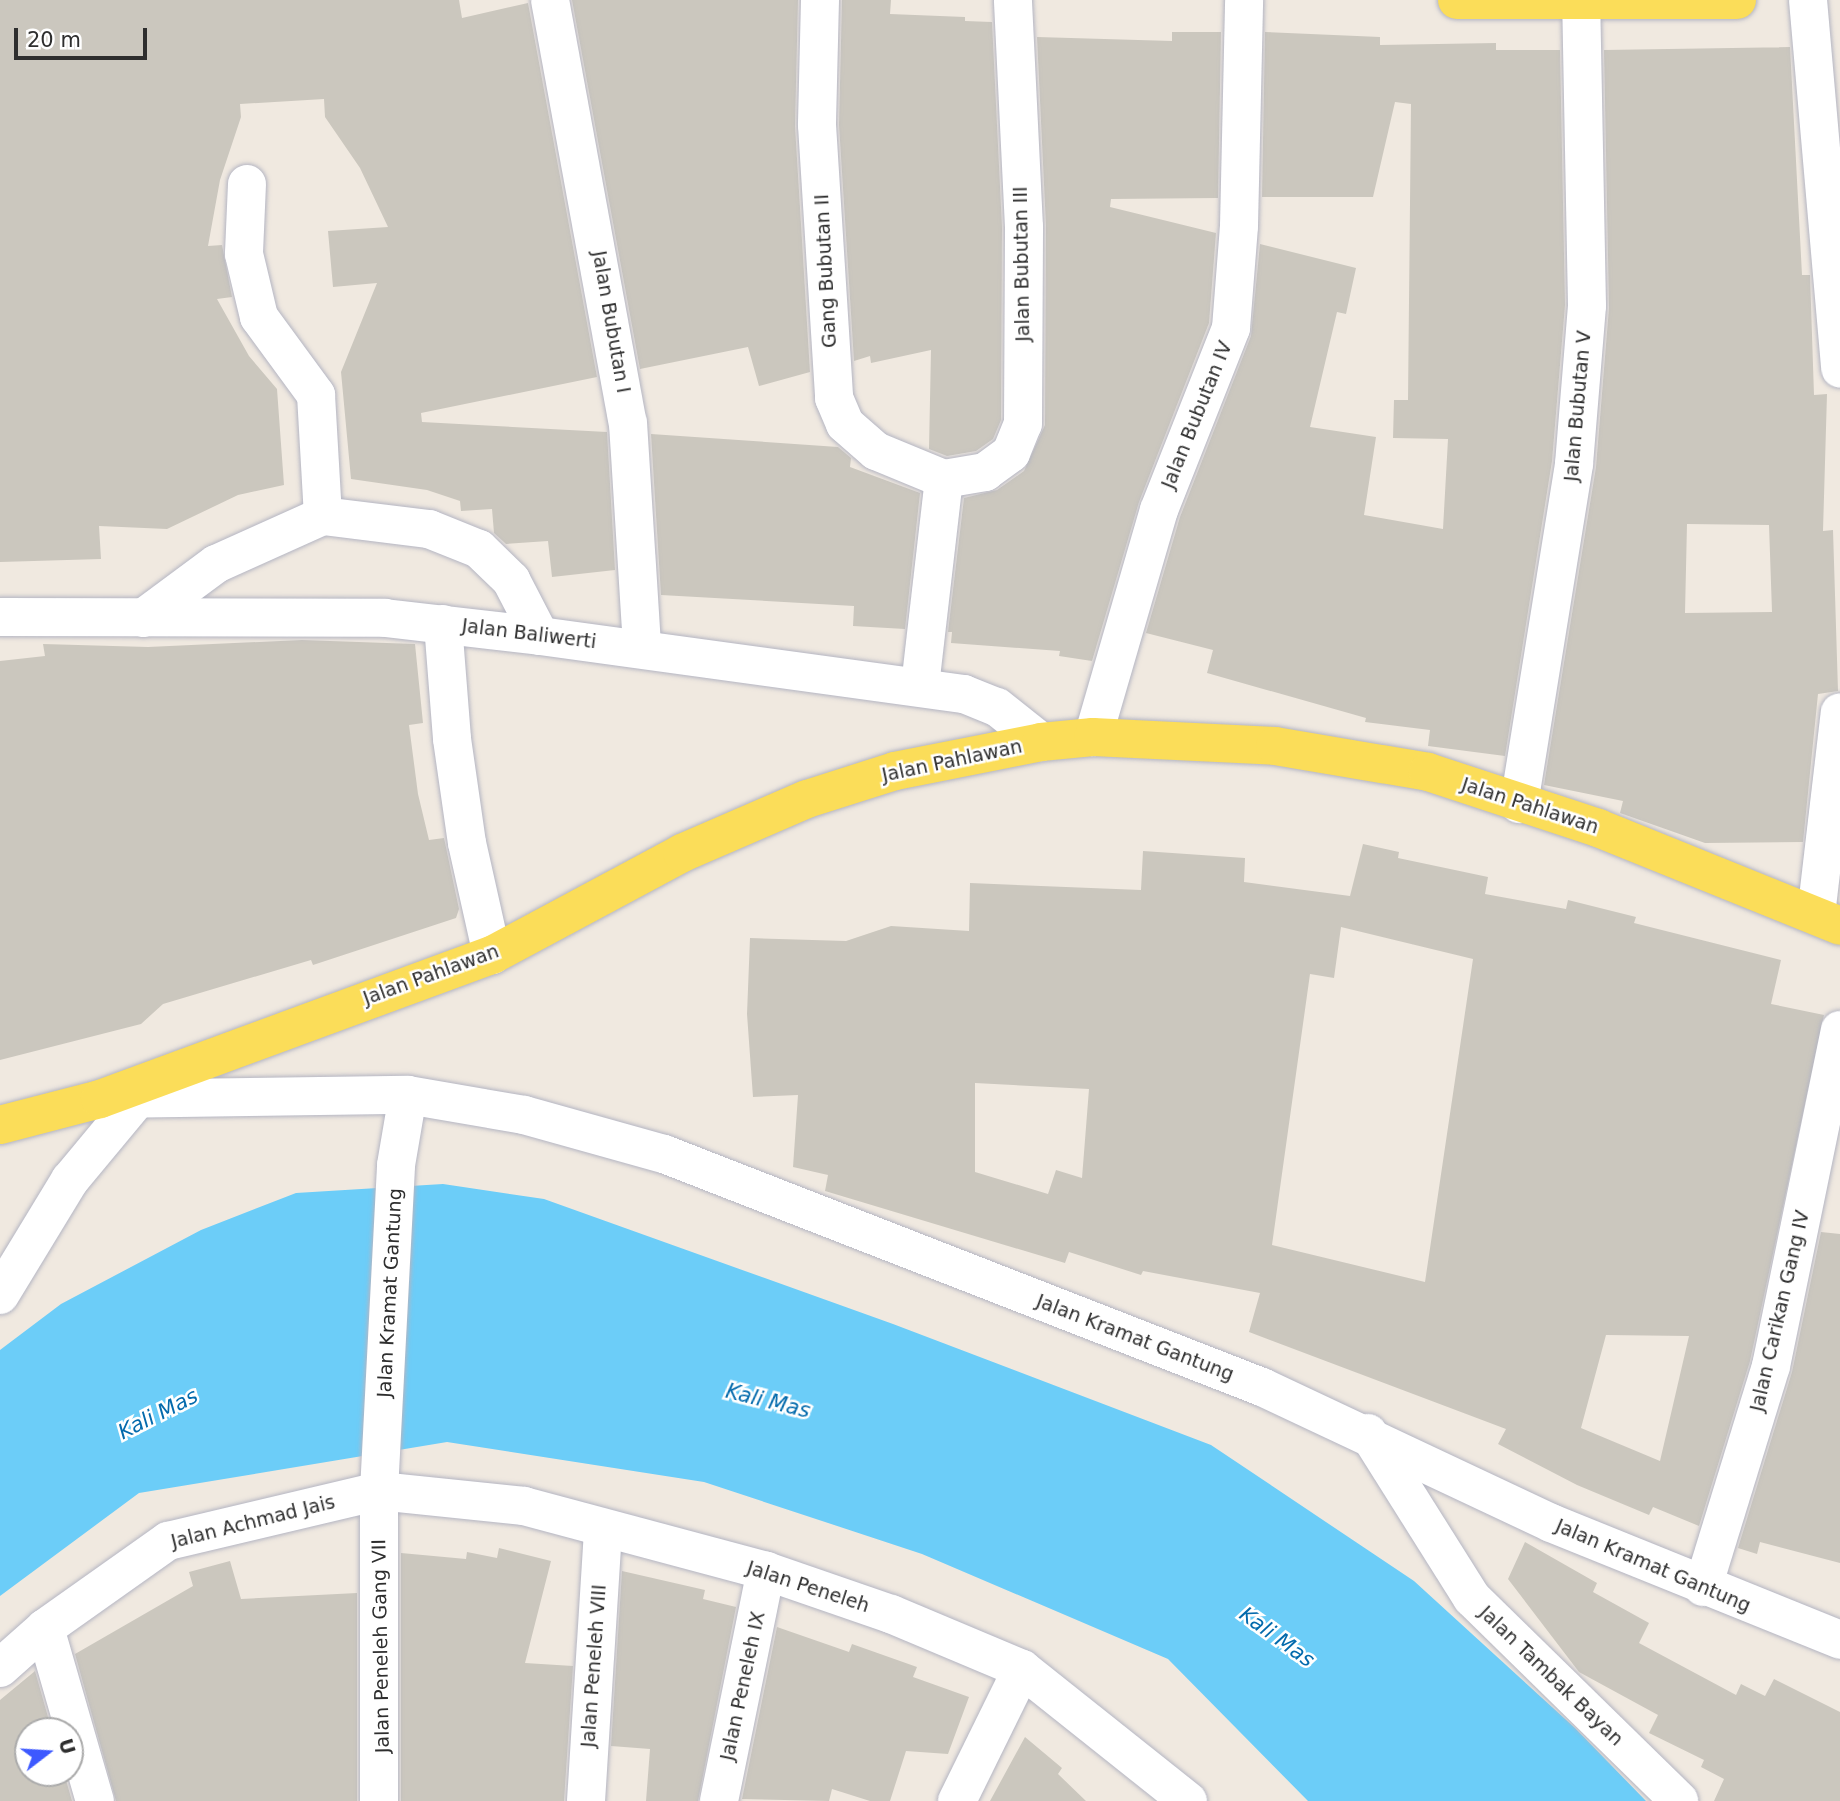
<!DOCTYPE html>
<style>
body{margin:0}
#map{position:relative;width:1840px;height:1801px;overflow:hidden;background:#f0e9e0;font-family:"DejaVu Sans",sans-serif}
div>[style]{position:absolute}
.water>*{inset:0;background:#6ccdf8}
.building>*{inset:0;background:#cbc7be}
.roads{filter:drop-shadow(0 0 2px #b4b5c2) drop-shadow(0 0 2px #b4b5c2)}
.minor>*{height:38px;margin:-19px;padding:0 19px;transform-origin:19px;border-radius:19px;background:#fff}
.tertiary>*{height:38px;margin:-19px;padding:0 19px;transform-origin:19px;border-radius:19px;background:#fff}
.secondary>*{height:38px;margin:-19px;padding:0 19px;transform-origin:19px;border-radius:19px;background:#fff}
.primary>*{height:38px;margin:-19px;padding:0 19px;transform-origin:19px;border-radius:19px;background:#fbdd59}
span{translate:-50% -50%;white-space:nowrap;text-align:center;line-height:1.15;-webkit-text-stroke:5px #fff;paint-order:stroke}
.street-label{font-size:19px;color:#2e2e2e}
.water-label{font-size:21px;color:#036aac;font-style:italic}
.north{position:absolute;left:14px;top:1717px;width:70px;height:70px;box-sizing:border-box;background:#fff;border:2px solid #ababab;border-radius:50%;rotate:73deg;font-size:19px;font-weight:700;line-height:28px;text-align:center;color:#2e2e2e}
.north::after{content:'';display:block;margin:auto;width:24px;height:32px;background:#3d59ff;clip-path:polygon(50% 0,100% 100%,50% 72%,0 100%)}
.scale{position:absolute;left:14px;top:28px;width:133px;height:32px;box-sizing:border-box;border:4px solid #2e2e2e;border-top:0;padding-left:9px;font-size:21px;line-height:24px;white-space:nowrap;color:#2e2e2e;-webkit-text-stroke:5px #fff;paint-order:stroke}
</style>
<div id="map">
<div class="water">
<i style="clip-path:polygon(443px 1184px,544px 1199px,893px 1324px,1211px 1445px,1414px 1581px,1575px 1728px,1646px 1801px,1308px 1801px,1168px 1659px,922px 1554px,704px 1482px,447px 1442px,139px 1493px,0 1596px,0 1350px,61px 1304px,201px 1230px,296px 1193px)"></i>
</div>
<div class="building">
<i style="clip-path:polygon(0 0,459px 0,462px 18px,528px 3px,597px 377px,421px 413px,422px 422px,607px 432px,615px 570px,552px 577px,548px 541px,506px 544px,494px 533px,492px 509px,461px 511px,460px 501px,427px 490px,351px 479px,341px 372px,377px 283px,333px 287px,328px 231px,388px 227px,360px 168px,325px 117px,324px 99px,240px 104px,241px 117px,220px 180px,208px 246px,222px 245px,232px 297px,217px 299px,249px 356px,277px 389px,284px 485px,238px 495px,167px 529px,99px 526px,101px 559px,0 562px)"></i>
<i style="clip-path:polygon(572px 0,798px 0,795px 126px,810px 372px,759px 386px,748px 347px,640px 369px)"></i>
<i style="clip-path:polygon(842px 0,891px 0,890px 14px,965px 17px,965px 21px,992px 22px,1002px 227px,1001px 420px,993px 439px,976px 451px,947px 456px,929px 449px,931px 350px,871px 363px,870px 356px,854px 361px,839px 125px)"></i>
<i style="clip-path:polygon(1172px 32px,1221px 32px,1218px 198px,1111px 199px,1110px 207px,1216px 233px,1209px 323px,1139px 502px,1092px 661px,1059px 656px,1060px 651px,951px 643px,952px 632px,948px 632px,964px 498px,997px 490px,1024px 471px,1045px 425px,1046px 226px,1037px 37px,1172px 41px)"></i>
<i style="clip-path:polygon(1265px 32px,1380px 37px,1380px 45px,1496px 43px,1496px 50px,1560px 50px,1565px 305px,1552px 461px,1505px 756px,1428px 746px,1430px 730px,1365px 722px,1366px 718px,1207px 673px,1213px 650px,1146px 633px,1180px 517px,1251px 336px,1260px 244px,1356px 268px,1346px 314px,1337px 312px,1310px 427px,1376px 437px,1364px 515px,1443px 529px,1448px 439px,1393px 438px,1394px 400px,1408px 400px,1411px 104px,1395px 102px,1373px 197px,1262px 197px)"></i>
<i style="clip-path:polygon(evenodd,1790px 47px,1802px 275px,1810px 275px,1814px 395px,1827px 394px,1823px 531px,1833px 530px,1838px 691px,1818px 694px,1803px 842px,1705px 843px,1620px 813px,1623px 801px,1544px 785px,1596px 467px,1609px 308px,1604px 50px,1790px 47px,1687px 524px,1769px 525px,1772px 612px,1685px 613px,1687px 524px)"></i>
<i style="clip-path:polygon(651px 434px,838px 447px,851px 458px,850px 467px,920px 493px,905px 629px,853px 626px,854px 606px,661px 595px)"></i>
<i style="clip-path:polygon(302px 640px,415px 644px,423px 723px,409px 725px,418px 794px,429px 840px,444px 838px,459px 909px,456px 918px,313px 965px,311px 960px,163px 1004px,141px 1024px,0 1060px,0 661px,45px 656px,43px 644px,148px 647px)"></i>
<i style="clip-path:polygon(evenodd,1363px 844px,1399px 852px,1398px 858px,1488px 877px,1485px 894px,1566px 909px,1568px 900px,1636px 917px,1634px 923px,1781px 960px,1771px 1004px,1824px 1015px,1750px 1361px,1699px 1526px,1653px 1507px,1649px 1515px,1577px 1485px,1498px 1444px,1506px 1429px,1249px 1332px,1260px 1293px,1143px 1271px,1141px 1275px,1069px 1252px,1065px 1263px,825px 1191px,828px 1175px,793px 1167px,798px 1095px,753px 1097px,747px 1014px,750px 938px,846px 941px,891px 926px,969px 931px,970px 883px,1141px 890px,1143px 851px,1245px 858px,1244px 882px,1350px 896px,1363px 844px,1341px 927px,1473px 959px,1425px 1282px,1272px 1245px,1310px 974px,1334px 978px,1341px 927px,1363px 844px,975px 1083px,1089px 1089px,1082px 1178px,1056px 1170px,1048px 1194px,975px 1172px,975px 1083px,1363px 844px,1606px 1335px,1689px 1336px,1660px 1461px,1581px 1428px,1606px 1335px)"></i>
<i style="clip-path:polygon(1821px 1232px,1840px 1234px,1840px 1563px,1760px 1542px,1757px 1554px,1738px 1548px,1792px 1372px)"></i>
<i style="clip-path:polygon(1525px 1542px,1597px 1583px,1593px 1592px,1649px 1623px,1639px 1643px,1736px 1695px,1741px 1684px,1765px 1696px,1774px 1679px,1840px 1712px,1840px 1801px,1714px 1801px,1724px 1779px,1701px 1767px,1704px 1760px,1649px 1733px,1658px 1715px,1579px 1672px,1508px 1579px)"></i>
<i style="clip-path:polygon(499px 1548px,551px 1561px,525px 1663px,573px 1666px,564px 1801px,401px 1801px,401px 1553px,466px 1559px,467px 1552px,497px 1558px)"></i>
<i style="clip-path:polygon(230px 1561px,241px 1599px,357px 1593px,357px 1801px,116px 1801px,75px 1654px,193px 1586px,189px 1572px)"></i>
<i style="clip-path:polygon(622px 1571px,705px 1590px,703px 1599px,736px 1607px,698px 1801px,646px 1801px,650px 1749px,611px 1746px)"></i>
<i style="clip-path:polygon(777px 1627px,849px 1652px,852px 1644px,917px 1667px,913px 1677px,969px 1697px,948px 1754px,906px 1751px,890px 1801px,870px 1801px,832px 1789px,829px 1801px,742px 1799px)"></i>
<i style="clip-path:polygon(35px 1671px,52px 1731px,28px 1731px,28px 1773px,64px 1773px,72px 1801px,0 1801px,0 1700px)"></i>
<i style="clip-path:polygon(1025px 1737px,1062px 1768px,1058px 1774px,1086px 1801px,990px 1801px)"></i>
</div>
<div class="roads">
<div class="minor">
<i style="left:550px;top:0;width:430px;rotate:79.6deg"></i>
<i style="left:628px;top:423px;width:225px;rotate:86.4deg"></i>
<i style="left:820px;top:0;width:125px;rotate:91.4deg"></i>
<i style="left:817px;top:125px;width:274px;rotate:86.4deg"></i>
<i style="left:834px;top:398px;width:28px;rotate:67deg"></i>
<i style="left:845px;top:424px;width:41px;rotate:41.1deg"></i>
<i style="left:876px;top:451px;width:74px;rotate:22.4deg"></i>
<i style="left:1808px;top:0;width:370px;rotate:85deg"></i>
<i style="left:247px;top:184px;width:70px;rotate:92.5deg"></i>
<i style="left:244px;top:254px;width:65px;rotate:76.6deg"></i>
<i style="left:259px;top:317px;width:97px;rotate:53.8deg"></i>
<i style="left:316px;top:395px;width:121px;rotate:86.7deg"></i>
<i style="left:944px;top:479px;width:42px;rotate:-9.7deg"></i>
<i style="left:985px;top:472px;width:32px;rotate:-36deg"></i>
<i style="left:1011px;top:453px;width:31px;rotate:-68deg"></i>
<i style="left:1023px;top:424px;width:197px;rotate:-89.7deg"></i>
<i style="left:1024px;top:227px;width:227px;rotate:-92.8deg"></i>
<i style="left:143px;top:618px;width:91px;rotate:-36.5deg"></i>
<i style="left:216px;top:564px;width:117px;rotate:-24.2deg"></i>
<i style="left:323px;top:516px;width:107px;rotate:7deg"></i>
<i style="left:429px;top:529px;width:54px;rotate:21.8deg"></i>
<i style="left:479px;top:549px;width:45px;rotate:44.1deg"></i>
<i style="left:511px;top:580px;width:63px;rotate:62.6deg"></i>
<i style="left:920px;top:686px;width:208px;rotate:-83.4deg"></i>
<i style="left:1093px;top:737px;width:236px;rotate:-73.8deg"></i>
<i style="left:1159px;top:510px;width:196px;rotate:-68.4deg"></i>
<i style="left:1231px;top:328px;width:102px;rotate:-85.5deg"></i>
<i style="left:1239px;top:226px;width:226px;rotate:-88.7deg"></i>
<i style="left:1519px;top:804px;width:344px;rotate:-80.8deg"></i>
<i style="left:1574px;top:464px;width:159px;rotate:-85.3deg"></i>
<i style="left:1587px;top:306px;width:303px;rotate:-91.1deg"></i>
<i style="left:1816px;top:915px;width:204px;rotate:-83.3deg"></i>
<i style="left:0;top:1295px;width:135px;rotate:-58.7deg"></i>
<i style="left:70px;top:1180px;width:107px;rotate:-50.3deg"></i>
<i style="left:1368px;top:1433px;width:195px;rotate:57.8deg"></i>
<i style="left:1472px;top:1598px;width:290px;rotate:44.4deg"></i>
<i style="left:1703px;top:1587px;width:231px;rotate:-72.9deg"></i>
<i style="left:1771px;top:1366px;width:343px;rotate:-78.4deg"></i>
<i style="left:45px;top:1628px;width:180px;rotate:73.9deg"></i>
<i style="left:379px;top:1801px;width:310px;rotate:-90deg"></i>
<i style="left:586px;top:1801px;width:271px;rotate:-86.4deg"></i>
<i style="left:719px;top:1801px;width:235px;rotate:-78.5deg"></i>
<i style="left:957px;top:1801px;width:147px;rotate:-63.8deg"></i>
</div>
<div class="tertiary">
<i style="left:0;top:617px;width:385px;rotate:0.1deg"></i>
<i style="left:385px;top:618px;width:156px;rotate:6.6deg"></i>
<i style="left:540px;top:636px;width:428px;rotate:7.8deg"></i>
<i style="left:964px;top:694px;width:35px;rotate:22deg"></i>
<i style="left:997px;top:707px;width:56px;rotate:38.5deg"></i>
<i style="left:443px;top:624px;width:115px;rotate:85.5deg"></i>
<i style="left:452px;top:739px;width:105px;rotate:81.8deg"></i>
<i style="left:467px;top:843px;width:115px;rotate:77.4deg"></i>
<i style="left:379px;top:1491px;width:326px;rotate:-87deg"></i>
<i style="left:396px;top:1165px;width:71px;rotate:-80.3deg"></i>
<i style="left:0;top:1668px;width:60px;rotate:-41.6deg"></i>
<i style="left:45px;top:1628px;width:151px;rotate:-35.3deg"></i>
<i style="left:168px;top:1541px;width:217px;rotate:-13.3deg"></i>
<i style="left:379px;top:1491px;width:146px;rotate:5.9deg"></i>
<i style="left:524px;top:1506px;width:251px;rotate:15deg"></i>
<i style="left:766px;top:1571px;width:132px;rotate:19deg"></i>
<i style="left:891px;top:1614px;width:142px;rotate:22.8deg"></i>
<i style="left:1022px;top:1669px;width:212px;rotate:38.5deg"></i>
</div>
<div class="secondary">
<i style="left:109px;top:1099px;width:299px;rotate:-0.8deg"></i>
<i style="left:408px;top:1095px;width:118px;rotate:9.8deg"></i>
<i style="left:524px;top:1115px;width:145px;rotate:15.6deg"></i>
<i style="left:664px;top:1154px;width:642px;rotate:21.29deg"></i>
<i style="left:1262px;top:1387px;width:319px;rotate:25.2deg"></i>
<i style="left:1551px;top:1523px;width:312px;rotate:22deg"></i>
</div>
<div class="primary">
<i style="left:1457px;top:0;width:280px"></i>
<i style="left:0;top:1125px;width:103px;rotate:-14.6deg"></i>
<i style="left:100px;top:1099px;width:418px;rotate:-20.2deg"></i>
<i style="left:492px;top:955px;width:216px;rotate:-28.2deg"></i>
<i style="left:682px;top:853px;width:136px;rotate:-23.4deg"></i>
<i style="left:807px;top:799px;width:92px;rotate:-17.7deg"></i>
<i style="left:895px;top:771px;width:149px;rotate:-11.2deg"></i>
<i style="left:1041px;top:742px;width:52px;rotate:-5.5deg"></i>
<i style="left:1093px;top:737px;width:182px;rotate:2.8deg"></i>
<i style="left:1275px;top:746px;width:155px;rotate:9.6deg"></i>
<i style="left:1428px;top:772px;width:179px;rotate:18.2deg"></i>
<i style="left:1598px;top:828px;width:261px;rotate:22deg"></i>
</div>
</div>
<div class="street-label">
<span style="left:1022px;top:264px;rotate:-91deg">Jalan Bubutan III</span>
<span style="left:826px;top:271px;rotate:-93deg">Gang Bubutan II</span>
<span style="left:611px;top:322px;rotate:80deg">Jalan Bubutan I</span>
<span style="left:1578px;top:406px;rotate:-85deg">Jalan Bubutan V</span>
<span style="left:1197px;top:415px;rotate:-68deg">Jalan Bubutan IV</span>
<span style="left:529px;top:634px;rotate:7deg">Jalan Baliwerti</span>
<span style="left:952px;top:761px;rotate:-12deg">Jalan Pahlawan</span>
<span style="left:1530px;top:806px;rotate:18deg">Jalan Pahlawan</span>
<span style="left:431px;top:975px;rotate:-20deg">Jalan Pahlawan</span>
<span style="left:390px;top:1293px;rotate:-87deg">Jalan Kramat Gantung</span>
<span style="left:1780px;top:1311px;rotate:-77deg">Jalan Carikan Gang IV</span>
<span style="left:1135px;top:1338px;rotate:21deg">Jalan Kramat Gantung</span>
<span style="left:253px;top:1522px;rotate:-14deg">Jalan Achmad Jais</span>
<span style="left:1653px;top:1566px;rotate:23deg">Jalan Kramat Gantung</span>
<span style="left:808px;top:1587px;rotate:18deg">Jalan Peneleh</span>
<span style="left:381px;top:1646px;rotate:-91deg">Jalan Peneleh Gang VII</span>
<span style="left:594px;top:1666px;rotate:-86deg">Jalan Peneleh VIII</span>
<span style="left:1551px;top:1676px;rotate:44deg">Jalan Tambak Bayan</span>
<span style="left:743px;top:1686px;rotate:-78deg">Jalan Peneleh IX</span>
</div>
<div class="water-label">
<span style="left:768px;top:1401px;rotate:14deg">Kali Mas</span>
<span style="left:158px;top:1414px;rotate:-27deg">Kali Mas</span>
<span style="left:1277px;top:1637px;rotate:36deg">Kali Mas</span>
</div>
<div class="north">U</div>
<div class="scale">20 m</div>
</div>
